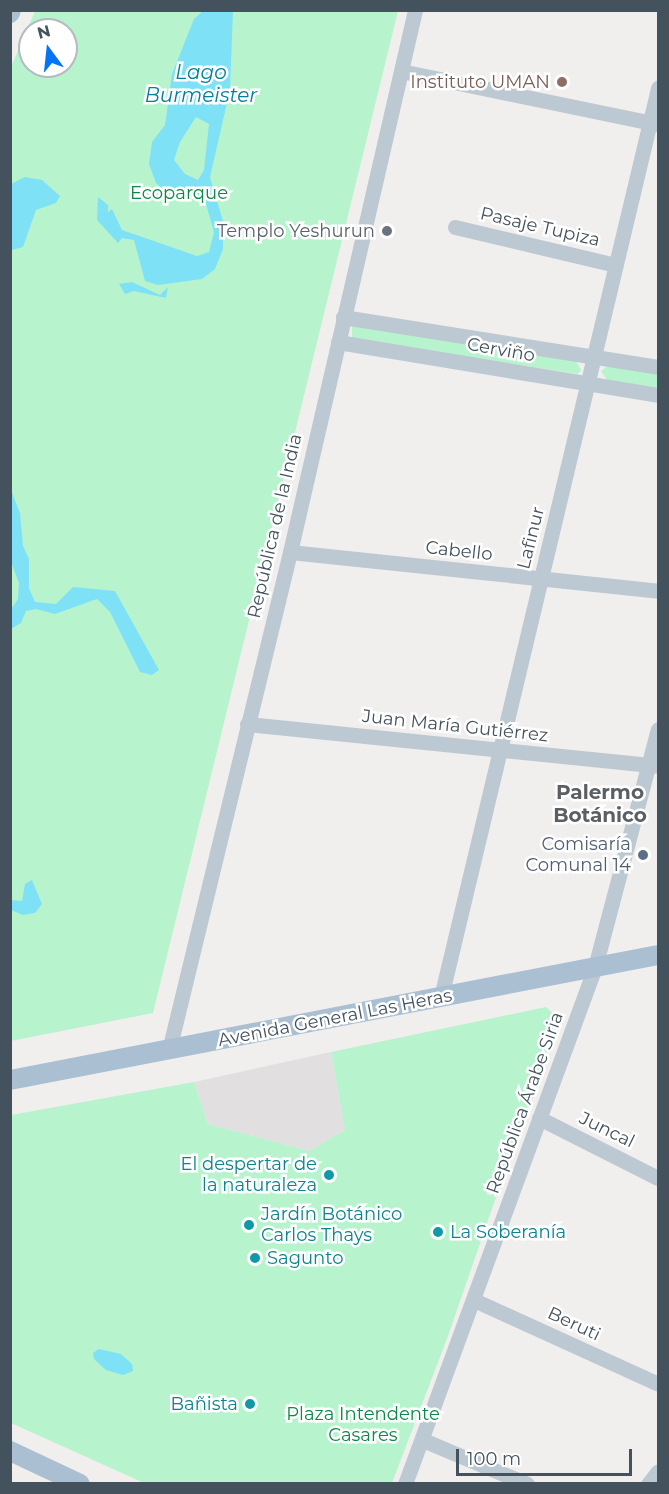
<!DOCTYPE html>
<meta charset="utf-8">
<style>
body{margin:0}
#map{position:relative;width:669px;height:1494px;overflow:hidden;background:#f1eeee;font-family:Montserrat,sans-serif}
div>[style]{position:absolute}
.education>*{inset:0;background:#e2dfe0}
.green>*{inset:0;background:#b7f4cd}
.water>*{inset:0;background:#7fe1f6}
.minor>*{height:15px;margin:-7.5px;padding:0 7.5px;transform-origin:7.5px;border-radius:7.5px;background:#bdc9d2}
.major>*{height:20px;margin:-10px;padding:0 10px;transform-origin:10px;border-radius:10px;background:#aabfd1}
.dots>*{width:16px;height:16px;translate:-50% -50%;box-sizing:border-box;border:3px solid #fff;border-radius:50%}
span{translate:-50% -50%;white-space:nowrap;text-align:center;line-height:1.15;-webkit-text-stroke:5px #fff;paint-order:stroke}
.education-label{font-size:18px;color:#785e54}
.right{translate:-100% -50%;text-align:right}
.park-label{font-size:18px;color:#0c8847}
.street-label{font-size:18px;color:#44525e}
.worship-label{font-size:18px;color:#5b616d}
.service-label{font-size:18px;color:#4e5e75}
.culture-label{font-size:18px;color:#0d838f}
.left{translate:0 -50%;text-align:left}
.water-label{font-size:20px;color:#03809c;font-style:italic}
.neighbourhood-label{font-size:20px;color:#5a5f64;font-weight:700}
.frame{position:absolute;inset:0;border:12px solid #44525e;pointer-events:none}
.north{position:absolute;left:18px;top:18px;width:60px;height:60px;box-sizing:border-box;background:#fff;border:2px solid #b4babf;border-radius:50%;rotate:345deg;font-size:16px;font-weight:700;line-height:24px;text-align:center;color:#44525e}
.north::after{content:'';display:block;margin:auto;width:21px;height:27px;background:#0474f6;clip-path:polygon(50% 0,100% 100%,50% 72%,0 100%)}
.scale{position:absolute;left:456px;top:1449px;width:176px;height:27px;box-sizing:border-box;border:3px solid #44525e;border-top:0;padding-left:8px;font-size:18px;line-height:21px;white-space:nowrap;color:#44525e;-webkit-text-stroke:4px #fff;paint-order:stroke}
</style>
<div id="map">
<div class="education">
<i style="clip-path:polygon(331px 1052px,345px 1130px,309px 1151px,208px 1124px,194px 1082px)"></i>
</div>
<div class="green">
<i style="clip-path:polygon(evenodd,35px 11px,398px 11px,153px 1013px,11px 1041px,11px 67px,35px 11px,30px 30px,66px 30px,66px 66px,30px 66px,30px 30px)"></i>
<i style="clip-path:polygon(352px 323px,575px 359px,581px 370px,578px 374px,352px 339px)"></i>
<i style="clip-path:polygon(609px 365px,658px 371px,658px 388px,607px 380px,601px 371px)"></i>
<i style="clip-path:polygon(546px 1007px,558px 1018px,448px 1336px,392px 1483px,144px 1483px,11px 1423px,11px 1115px,194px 1082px,208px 1124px,309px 1151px,345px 1130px,331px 1052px)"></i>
</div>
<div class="water">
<i style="clip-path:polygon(evenodd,203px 11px,233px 11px,230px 90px,210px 177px,223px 221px,223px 249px,215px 269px,202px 279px,158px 285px,145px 281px,134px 240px,122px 238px,118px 243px,97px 220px,98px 197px,108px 205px,108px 212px,112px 209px,122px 230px,197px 256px,209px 252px,214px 232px,206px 204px,199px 196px,165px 191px,156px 183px,149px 164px,152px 142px,165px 125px,172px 74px,194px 19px,203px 11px,196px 117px,209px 124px,204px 170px,198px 180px,185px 174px,174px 160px,180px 142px,196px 117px)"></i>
<i style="clip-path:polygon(25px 177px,42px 180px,60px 196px,56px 203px,36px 210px,23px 247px,12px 250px,11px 184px)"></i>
<i style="clip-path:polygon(132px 282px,160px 295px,168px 287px,166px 298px,134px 291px,125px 294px,119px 284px)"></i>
<i style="clip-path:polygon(11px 490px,20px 513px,23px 546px,29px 559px,29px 588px,35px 602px,56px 604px,73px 587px,115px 591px,159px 670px,152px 675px,140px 672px,110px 612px,97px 599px,55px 614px,36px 609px,26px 611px,21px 623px,11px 629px,11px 609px,18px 599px,19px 583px,11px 562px)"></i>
<i style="clip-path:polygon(32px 880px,42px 904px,35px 913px,23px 915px,11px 910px,11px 900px,22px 901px,25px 884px)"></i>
<i style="clip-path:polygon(99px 1349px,121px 1354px,132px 1364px,133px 1371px,123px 1375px,106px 1370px,94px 1359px,93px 1353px)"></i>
</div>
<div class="minor">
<i style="left:401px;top:71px;width:262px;rotate:11.7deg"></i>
<i style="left:455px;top:227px;width:165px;rotate:13.3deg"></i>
<i style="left:343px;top:317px;width:319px;rotate:9deg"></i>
<i style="left:338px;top:342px;width:324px;rotate:9.4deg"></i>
<i style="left:290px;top:552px;width:370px;rotate:6deg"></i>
<i style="left:247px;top:724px;width:413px;rotate:5.8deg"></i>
<i style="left:441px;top:997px;width:935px;rotate:-76.57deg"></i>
<i style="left:169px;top:1050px;width:512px;rotate:-76.34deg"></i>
<i style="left:290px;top:552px;width:556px;rotate:-77.01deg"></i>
<i style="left:539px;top:1118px;width:133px;rotate:26.8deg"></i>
<i style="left:474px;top:1300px;width:202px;rotate:24.5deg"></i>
<i style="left:423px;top:1440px;width:113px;rotate:22.9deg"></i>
<i style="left:405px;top:1484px;width:551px;rotate:-69.82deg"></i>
<i style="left:595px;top:967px;width:246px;rotate:-75.2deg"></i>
<i style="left:648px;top:1484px;width:16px;rotate:-52deg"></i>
</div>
<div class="major">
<i style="left:10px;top:13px;width:3px;rotate:-72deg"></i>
<i style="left:10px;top:1080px;width:660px;rotate:-10.92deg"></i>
<i style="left:10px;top:1451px;width:77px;rotate:25.2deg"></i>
</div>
<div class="dots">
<i style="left:562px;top:82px;background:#8d6e63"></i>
<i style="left:387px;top:231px;background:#6b7280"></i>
<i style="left:643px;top:855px;background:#5c6f8a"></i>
<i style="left:329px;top:1175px;background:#0f9aa8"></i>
<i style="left:249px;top:1225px;background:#0f9aa8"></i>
<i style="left:438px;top:1232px;background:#0f9aa8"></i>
<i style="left:255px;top:1258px;background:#0f9aa8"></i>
<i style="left:250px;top:1404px;background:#0f9aa8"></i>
</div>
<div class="education-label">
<span class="right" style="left:550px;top:82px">Instituto UMAN</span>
</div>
<div class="park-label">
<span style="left:179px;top:193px">Ecoparque</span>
<span style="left:363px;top:1425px">Plaza Intendente<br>Casares</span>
</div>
<div class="street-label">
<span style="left:540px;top:227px;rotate:13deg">Pasaje Tupiza</span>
<span style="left:501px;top:350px;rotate:10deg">Cerviño</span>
<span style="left:275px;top:526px;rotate:-77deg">República de la India</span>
<span style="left:531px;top:538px;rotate:-76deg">Lafinur</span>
<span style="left:459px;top:551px;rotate:6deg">Cabello</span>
<span style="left:455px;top:726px;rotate:6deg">Juan María Gutiérrez</span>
<span style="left:335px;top:1018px;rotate:-11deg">Avenida General Las Heras</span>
<span style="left:525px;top:1103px;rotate:-70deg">República Árabe Siria</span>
<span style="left:607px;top:1130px;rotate:26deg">Juncal</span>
<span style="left:574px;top:1324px;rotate:25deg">Beruti</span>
</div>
<div class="worship-label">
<span class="right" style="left:375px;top:231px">Templo Yeshurun</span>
</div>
<div class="service-label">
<span class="right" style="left:631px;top:855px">Comisaría<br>Comunal 14</span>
</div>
<div class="culture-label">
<span class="right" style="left:317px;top:1175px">El despertar de<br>la naturaleza</span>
<span class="left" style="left:261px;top:1225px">Jardín Botánico<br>Carlos Thays</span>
<span class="left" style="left:450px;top:1232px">La Soberanía</span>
<span class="left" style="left:267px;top:1258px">Sagunto</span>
<span class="right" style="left:238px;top:1404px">Bañista</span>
</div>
<div class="water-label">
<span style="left:201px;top:84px">Lago<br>Burmeister</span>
</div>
<div class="neighbourhood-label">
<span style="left:600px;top:804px">Palermo<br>Botánico</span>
</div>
<div class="frame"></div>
<div class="north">N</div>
<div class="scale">100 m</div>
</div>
